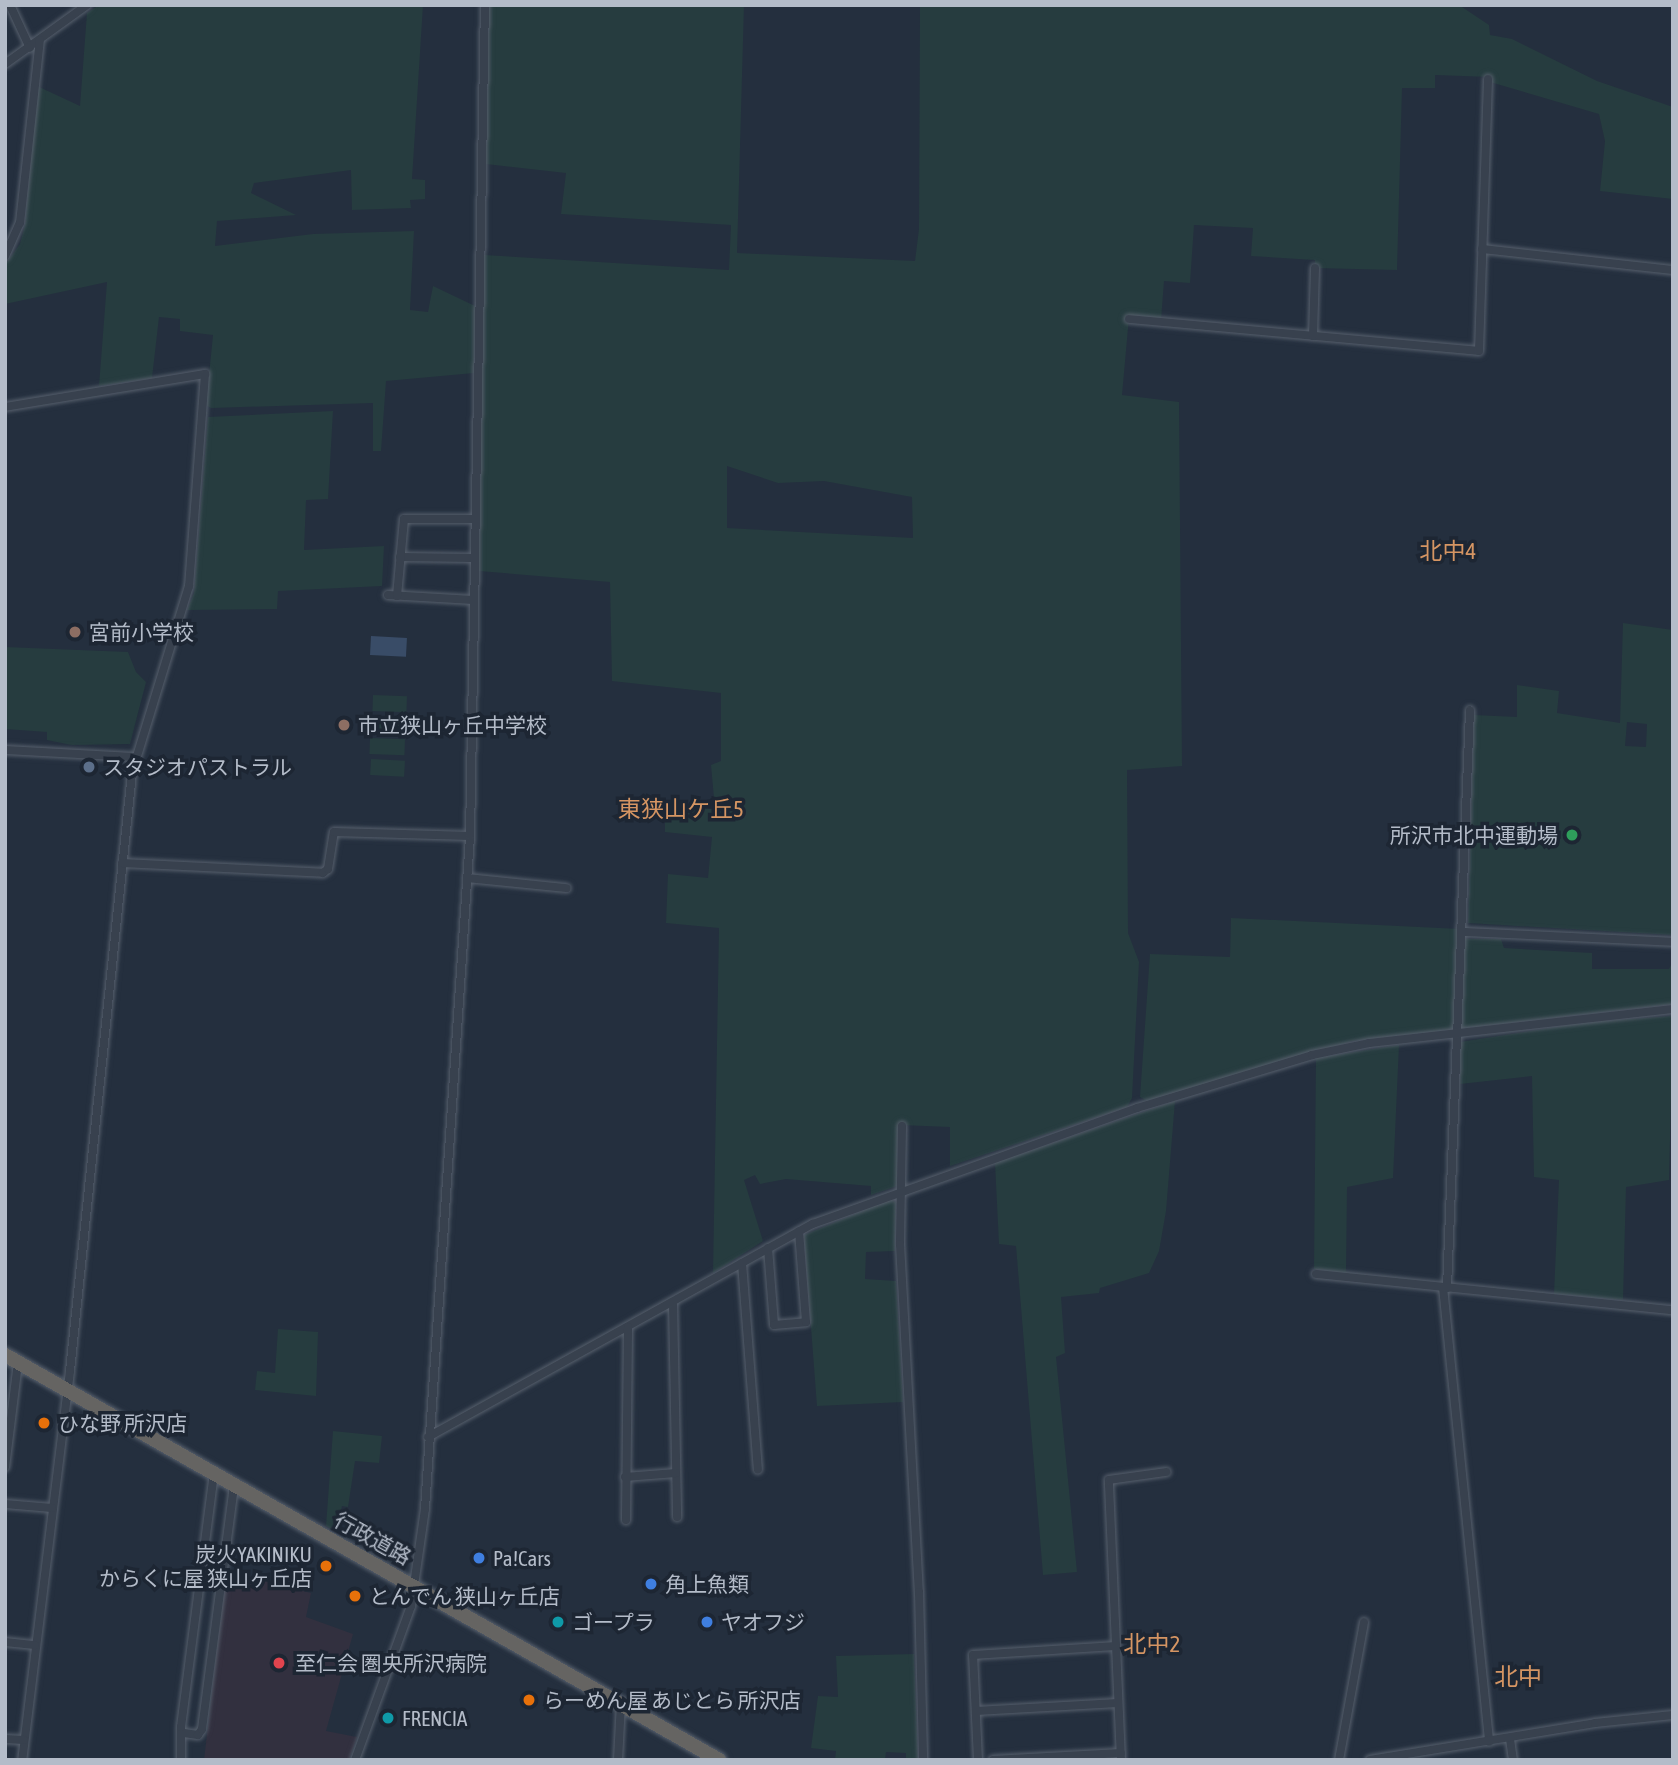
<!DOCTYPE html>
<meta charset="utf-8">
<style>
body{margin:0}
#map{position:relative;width:1678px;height:1765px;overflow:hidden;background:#242f3e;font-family:"Asap Condensed","Noto Sans JP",sans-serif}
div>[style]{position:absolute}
.medical>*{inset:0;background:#32303f}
.green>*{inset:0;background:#263c3f;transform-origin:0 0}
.water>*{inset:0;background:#394c67;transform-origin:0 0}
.roads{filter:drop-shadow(0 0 2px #565f6c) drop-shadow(0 0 2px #565f6c)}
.minor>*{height:8px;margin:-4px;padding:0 4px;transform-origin:4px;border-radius:4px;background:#38414e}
.trunk>*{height:14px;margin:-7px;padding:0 7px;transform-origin:7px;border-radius:7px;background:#656462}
.dots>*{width:19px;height:19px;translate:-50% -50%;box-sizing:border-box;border:4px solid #1d2633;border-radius:50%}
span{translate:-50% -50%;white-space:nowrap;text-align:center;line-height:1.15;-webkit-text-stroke:7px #1d2633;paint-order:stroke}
.poi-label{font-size:21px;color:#b4bcc9}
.left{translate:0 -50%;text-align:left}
.right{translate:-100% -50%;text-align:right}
.street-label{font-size:21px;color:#b4bcc9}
.neighbourhood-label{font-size:23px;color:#d59563}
.quarter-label{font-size:24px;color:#d59563}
.frame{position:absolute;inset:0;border:7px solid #b4bcc9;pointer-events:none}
</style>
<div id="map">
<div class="medical">
<i style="clip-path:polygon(226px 1571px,311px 1593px,306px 1617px,353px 1634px,326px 1731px,357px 1737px,349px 1760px,204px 1760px)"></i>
</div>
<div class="green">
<i style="clip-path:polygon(99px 5px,423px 5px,412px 179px,425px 180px,425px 199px,410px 200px,411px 208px,352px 210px,351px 170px,254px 183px,251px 193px,296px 215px,217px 221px,215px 246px,313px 234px,414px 231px,410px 310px,428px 312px,433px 286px,475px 306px,474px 373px,386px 381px,381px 451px,373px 451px,373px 403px,211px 408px,206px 405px,213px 335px,180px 331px,180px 319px,159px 317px,152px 378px,99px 386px,107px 282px,5px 304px,5px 265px,20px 244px,25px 225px,37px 86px,80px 106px,87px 13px)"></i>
<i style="clip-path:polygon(evenodd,489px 5px,744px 5px,737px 253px,915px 261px,919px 229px,920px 5px,1459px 5px,1489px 25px,1490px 35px,1512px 39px,1597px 81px,1673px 107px,1673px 199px,1600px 191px,1605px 141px,1599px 114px,1490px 82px,1490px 77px,1435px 75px,1435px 88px,1402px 88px,1397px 270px,1315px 268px,1315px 260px,1251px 256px,1253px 228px,1194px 225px,1190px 283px,1164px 281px,1161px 320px,1129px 317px,1122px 395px,1179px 402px,1182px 766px,1127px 770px,1128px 933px,1139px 962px,1132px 1098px,1127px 1107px,950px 1166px,950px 1127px,900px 1125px,897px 1186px,871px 1195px,871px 1186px,786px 1179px,760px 1184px,755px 1175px,744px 1180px,763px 1241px,713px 1273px,719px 928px,666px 923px,668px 874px,708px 878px,712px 837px,665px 832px,665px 807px,715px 809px,711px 765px,721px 761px,721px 693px,612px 681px,610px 582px,479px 571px,484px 255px,729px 270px,731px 225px,561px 214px,566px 173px,486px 164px,489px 5px,727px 466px,778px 483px,824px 481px,912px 497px,913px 538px,727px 528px,727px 466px)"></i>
<i style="clip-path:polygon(333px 411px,328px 499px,306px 500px,304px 550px,384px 546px,382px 586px,278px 591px,277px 609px,187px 610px,194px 593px,208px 417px)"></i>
<i style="clip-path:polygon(evenodd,1623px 623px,1673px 630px,1673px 935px,1468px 923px,1474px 715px,1517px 717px,1517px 685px,1559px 691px,1557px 713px,1620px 723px,1623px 623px,1627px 722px,1647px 724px,1646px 747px,1625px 746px,1627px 722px)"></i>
<i style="clip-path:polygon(5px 647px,128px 652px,136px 672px,146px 682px,130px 744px,72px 745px,47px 740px,47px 732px,5px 729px)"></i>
<i style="left:373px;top:695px;width:34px;height:16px;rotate:2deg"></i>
<i style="left:372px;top:716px;width:34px;height:16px;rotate:3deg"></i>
<i style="left:370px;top:738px;width:35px;height:16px;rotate:2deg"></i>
<i style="left:371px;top:759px;width:34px;height:16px;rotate:3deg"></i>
<i style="clip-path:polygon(1231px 918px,1460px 929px,1460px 939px,1501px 939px,1504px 948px,1592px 953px,1592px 969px,1669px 969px,1673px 961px,1673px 1004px,1353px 1041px,1147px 1101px,1140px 1097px,1150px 954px,1230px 957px)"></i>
<i style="clip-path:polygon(1673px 1016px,1669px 1180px,1626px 1187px,1623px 1300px,1554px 1294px,1559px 1180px,1534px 1177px,1532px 1076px,1460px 1084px,1460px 1042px,1588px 1022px)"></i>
<i style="clip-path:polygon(1399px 1045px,1393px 1178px,1347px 1187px,1346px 1273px,1314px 1269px,1316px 1058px)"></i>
<i style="clip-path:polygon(1175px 1101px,1166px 1211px,1159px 1251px,1149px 1273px,1100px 1288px,1099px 1293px,1061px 1297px,1065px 1353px,1056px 1357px,1077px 1572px,1043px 1575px,1016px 1246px,999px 1244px,995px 1163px)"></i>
<i style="clip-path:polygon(891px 1199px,896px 1203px,895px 1251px,866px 1252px,865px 1279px,896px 1281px,903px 1402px,817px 1406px,804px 1235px)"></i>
<i style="clip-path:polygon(278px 1329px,318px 1332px,316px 1396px,255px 1390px,257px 1371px,275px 1373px)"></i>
<i style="clip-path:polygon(333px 1431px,382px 1436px,379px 1463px,355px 1461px,348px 1507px,342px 1506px,336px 1531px,326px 1526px)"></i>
<i style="clip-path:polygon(914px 1654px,918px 1760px,906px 1760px,906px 1753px,886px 1752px,885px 1760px,835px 1760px,836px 1751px,811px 1748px,818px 1696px,838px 1697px,836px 1656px)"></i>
</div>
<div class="water">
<i style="left:371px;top:636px;width:36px;height:19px;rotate:3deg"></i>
</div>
<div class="roads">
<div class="minor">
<i style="left:10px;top:5px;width:47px;rotate:65.1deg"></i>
<i style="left:5px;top:64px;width:101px;rotate:-35.7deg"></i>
<i style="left:1482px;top:249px;width:192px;rotate:6.3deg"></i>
<i style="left:5px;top:256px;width:36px;rotate:-66deg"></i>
<i style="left:20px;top:223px;width:184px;rotate:-83.8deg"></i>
<i style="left:1129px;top:319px;width:351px;rotate:5.2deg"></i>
<i style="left:1479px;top:351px;width:272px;rotate:-88.1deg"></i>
<i style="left:1313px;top:336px;width:68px;rotate:-88.3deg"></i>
<i style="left:5px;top:407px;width:203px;rotate:-9.4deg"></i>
<i style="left:205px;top:374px;width:213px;rotate:94.3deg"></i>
<i style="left:189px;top:586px;width:195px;rotate:107deg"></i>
<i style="left:132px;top:773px;width:601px;rotate:95.92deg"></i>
<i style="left:70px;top:1371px;width:392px;rotate:97deg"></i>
<i style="left:400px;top:557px;width:74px;rotate:0.8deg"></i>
<i style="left:388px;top:595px;width:85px;rotate:3.4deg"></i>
<i style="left:397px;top:596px;width:77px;rotate:-84.8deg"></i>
<i style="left:404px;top:519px;width:71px"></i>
<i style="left:5px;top:750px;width:129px;rotate:3.1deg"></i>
<i style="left:122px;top:863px;width:201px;rotate:2.8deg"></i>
<i style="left:323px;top:873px;width:6px;rotate:-39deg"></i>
<i style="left:328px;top:869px;width:37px;rotate:-81deg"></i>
<i style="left:334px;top:832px;width:136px;rotate:1.7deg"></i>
<i style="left:467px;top:878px;width:100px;rotate:5.8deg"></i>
<i style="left:1464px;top:932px;width:209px;rotate:2.7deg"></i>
<i style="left:902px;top:1126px;width:118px;rotate:91deg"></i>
<i style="left:900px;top:1244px;width:349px;rotate:86.9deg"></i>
<i style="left:919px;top:1592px;width:168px;rotate:88.6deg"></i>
<i style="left:768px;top:1248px;width:77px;rotate:85.5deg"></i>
<i style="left:774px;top:1325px;width:32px;rotate:-5deg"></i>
<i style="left:806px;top:1322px;width:91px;rotate:-94.4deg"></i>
<i style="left:742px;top:1263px;width:207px;rotate:85.6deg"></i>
<i style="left:1316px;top:1274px;width:359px;rotate:5.8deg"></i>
<i style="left:1443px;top:1287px;width:457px;rotate:84.2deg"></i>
<i style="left:1447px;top:1288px;width:578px;rotate:-87.72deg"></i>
<i style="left:673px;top:1303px;width:214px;rotate:88.9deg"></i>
<i style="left:428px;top:1437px;width:440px;rotate:-29deg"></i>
<i style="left:813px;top:1224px;width:344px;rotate:-19.7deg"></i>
<i style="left:1137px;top:1108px;width:183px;rotate:-16.8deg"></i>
<i style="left:1312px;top:1055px;width:58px;rotate:-11.9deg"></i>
<i style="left:1369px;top:1043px;width:306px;rotate:-6.4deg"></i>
<i style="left:5px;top:1467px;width:106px;rotate:-82.9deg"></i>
<i style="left:625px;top:1477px;width:51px;rotate:-4.5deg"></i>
<i style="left:5px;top:1504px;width:47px;rotate:4.9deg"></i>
<i style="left:626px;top:1520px;width:193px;rotate:-89.4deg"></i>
<i style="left:5px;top:1642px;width:30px;rotate:6deg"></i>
<i style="left:976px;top:1711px;width:142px;rotate:-3.2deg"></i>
<i style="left:184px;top:1733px;width:14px;rotate:8deg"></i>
<i style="left:198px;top:1735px;width:7px;rotate:-56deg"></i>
<i style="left:202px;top:1729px;width:246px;rotate:-82.5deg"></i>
<i style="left:5px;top:1739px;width:19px;rotate:3deg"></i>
<i style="left:1510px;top:1739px;width:21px;rotate:82deg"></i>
<i style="left:181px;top:1760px;width:33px;rotate:-90deg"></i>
<i style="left:181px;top:1727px;width:256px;rotate:-82.6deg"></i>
<i style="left:355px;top:1760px;width:164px;rotate:-70deg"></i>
<i style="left:411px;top:1606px;width:98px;rotate:-81.8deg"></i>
<i style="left:425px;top:1509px;width:675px;rotate:-86.17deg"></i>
<i style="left:470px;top:836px;width:831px;rotate:-88.97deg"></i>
<i style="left:618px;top:1760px;width:57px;rotate:-87deg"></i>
<i style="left:978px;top:1760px;width:105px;rotate:-92.7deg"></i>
<i style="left:973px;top:1655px;width:143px;rotate:-3.6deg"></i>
<i style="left:993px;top:1760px;width:128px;rotate:-3.1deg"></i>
<i style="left:1121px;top:1760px;width:280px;rotate:-92.5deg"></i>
<i style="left:1109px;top:1480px;width:58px;rotate:-8deg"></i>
<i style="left:1339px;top:1760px;width:140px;rotate:-79.7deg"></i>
<i style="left:1370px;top:1760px;width:228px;rotate:-9.3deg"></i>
<i style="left:1595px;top:1723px;width:78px;rotate:-5.9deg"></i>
</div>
<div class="trunk">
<i style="left:5px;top:1355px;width:821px;rotate:29.56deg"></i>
</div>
</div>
<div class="dots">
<i style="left:75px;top:632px;background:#8d6e63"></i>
<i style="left:344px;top:725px;background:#8d6e63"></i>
<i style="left:89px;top:767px;background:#5c6f8a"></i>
<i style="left:1572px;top:835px;background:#2e9e5b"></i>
<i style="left:44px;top:1423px;background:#e8710a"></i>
<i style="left:479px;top:1558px;background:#3f7fe0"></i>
<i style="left:326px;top:1566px;background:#e8710a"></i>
<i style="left:651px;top:1584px;background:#3f7fe0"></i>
<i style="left:355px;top:1596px;background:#e8710a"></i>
<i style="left:558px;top:1622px;background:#0f9aa8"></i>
<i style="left:707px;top:1622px;background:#3f7fe0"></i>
<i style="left:279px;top:1663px;background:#e0444e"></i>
<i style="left:529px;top:1700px;background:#e8710a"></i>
<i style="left:388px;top:1718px;background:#0f9aa8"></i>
</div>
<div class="poi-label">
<span class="left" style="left:89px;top:632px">宮前小学校</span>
<span class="left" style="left:358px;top:725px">市立狭山ヶ丘中学校</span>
<span class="left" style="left:103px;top:767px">スタジオパストラル</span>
<span class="right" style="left:1558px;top:835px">所沢市北中運動場</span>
<span class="left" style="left:58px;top:1423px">ひな野 所沢店</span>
<span class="right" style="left:312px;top:1566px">炭火YAKINIKU<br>からくに屋 狭山ヶ丘店</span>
<span class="left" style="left:493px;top:1558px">Pa!Cars</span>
<span class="left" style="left:665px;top:1584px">角上魚類</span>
<span class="left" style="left:369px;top:1596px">とんでん 狭山ヶ丘店</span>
<span class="left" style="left:572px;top:1622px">ゴープラ</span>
<span class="left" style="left:721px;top:1622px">ヤオフジ</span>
<span class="left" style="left:295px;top:1663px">至仁会 圏央所沢病院</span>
<span class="left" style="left:543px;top:1700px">らーめん屋 あじとら 所沢店</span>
<span class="left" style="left:402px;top:1718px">FRENCIA</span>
</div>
<div class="street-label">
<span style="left:373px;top:1538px;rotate:29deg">行政道路</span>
</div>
<div class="neighbourhood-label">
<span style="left:1448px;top:551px">北中4</span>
<span style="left:681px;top:809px">東狭山ケ丘5</span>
<span style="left:1152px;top:1644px">北中2</span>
</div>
<div class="quarter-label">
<span style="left:1518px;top:1677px">北中</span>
</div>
<div class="frame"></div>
</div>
